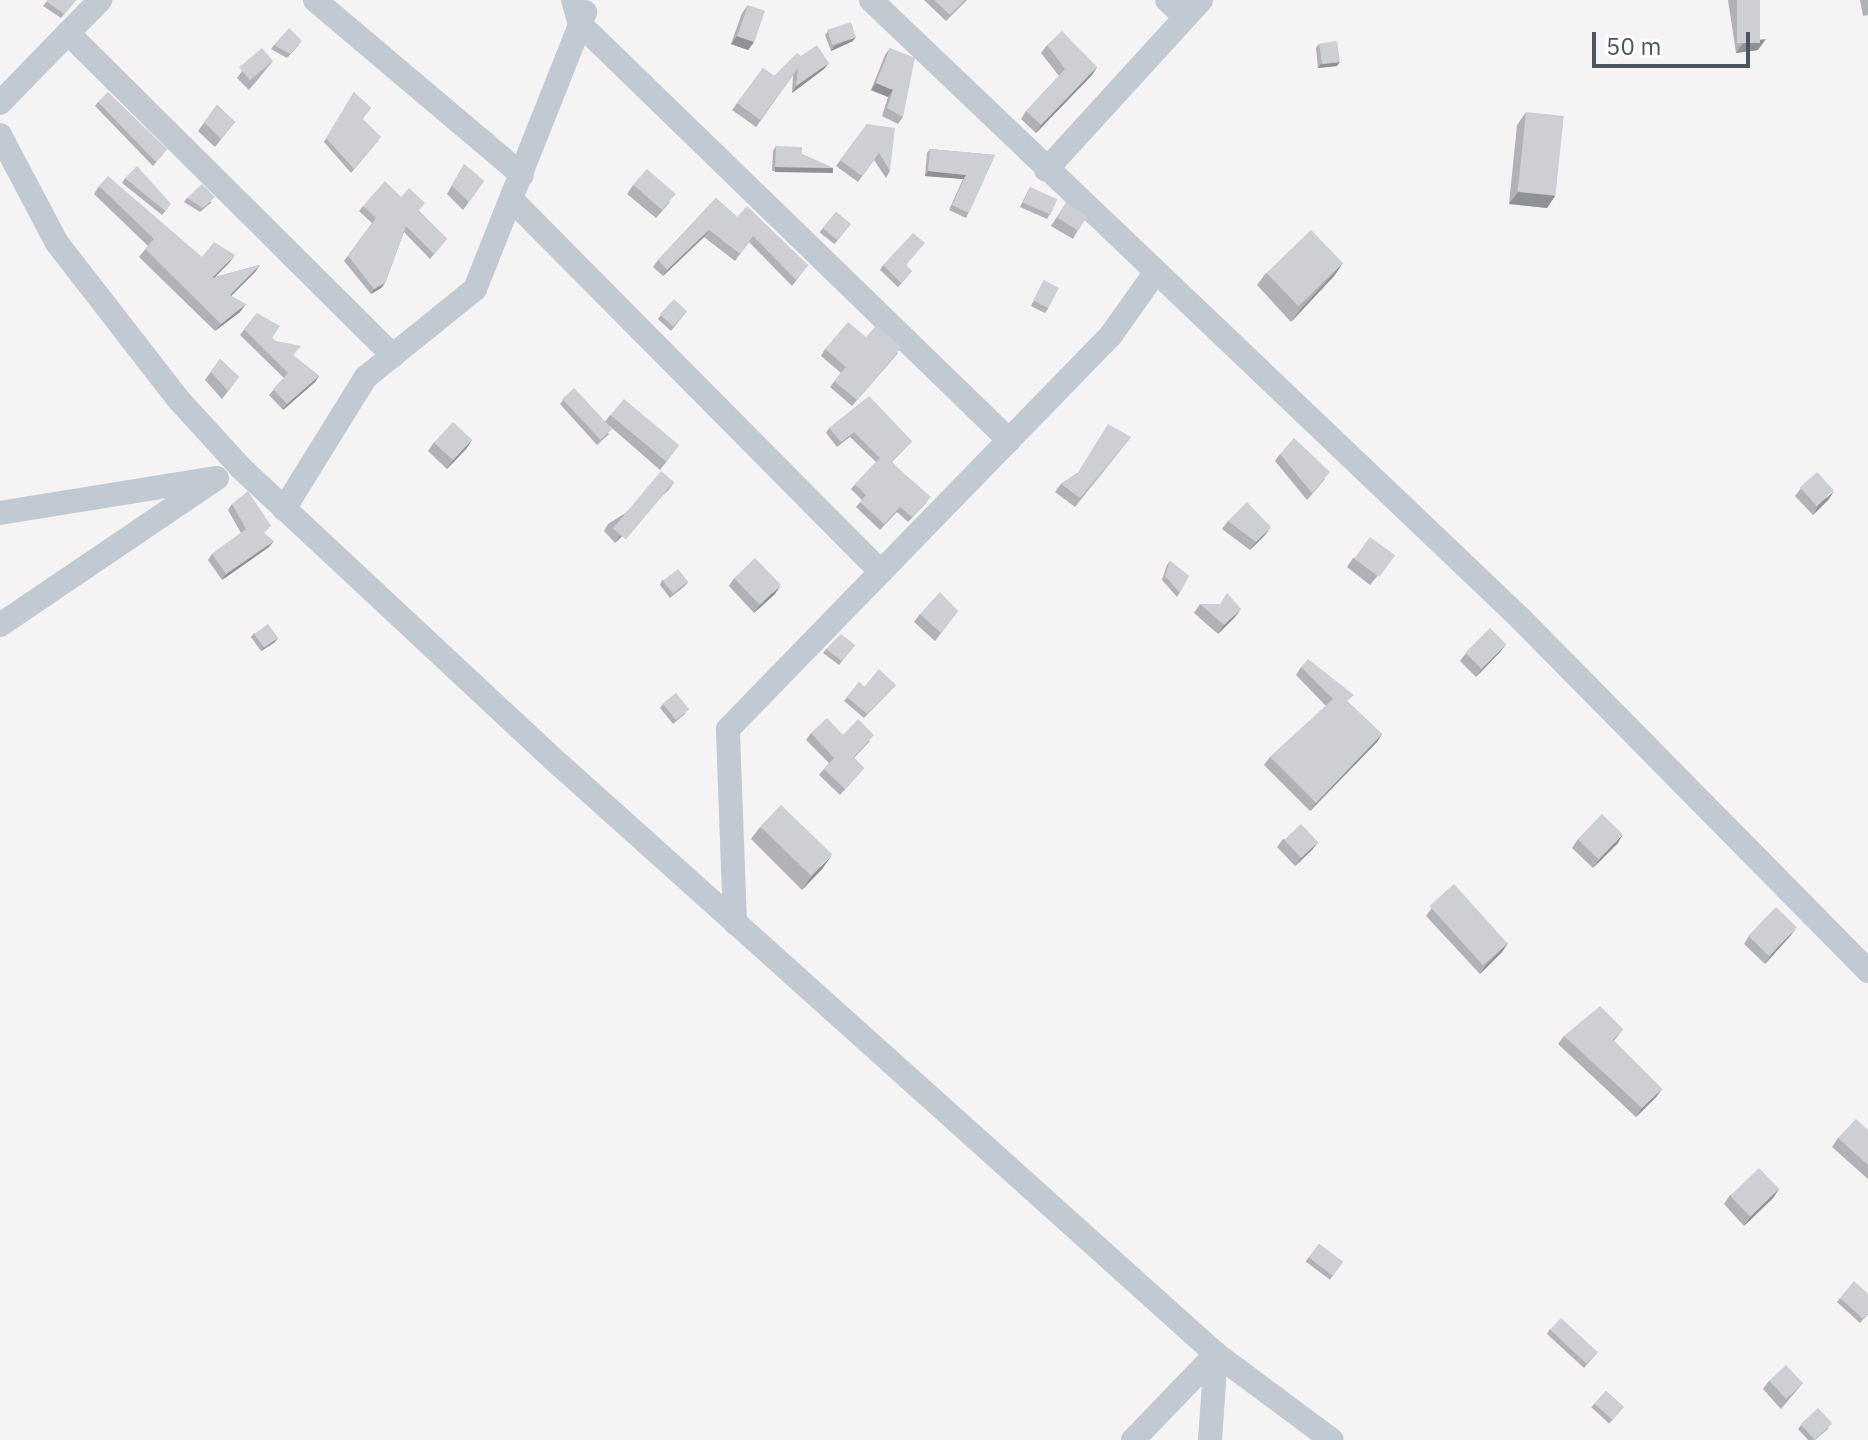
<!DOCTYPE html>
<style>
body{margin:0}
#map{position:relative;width:1868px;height:1440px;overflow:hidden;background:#f5f3f3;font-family:"IBM Plex Sans",sans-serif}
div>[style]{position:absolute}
.street>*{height:24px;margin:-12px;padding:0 12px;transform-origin:12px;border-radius:12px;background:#c1cad2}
.wall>*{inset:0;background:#b0b2b7;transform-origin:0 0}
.shaded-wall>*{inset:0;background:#909195;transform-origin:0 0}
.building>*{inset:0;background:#cdcfd5;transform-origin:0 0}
span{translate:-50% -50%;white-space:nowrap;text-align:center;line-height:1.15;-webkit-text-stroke:7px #fff;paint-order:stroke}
.scale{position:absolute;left:1592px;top:32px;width:158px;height:36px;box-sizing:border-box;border:4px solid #4a5661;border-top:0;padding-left:10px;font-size:24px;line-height:28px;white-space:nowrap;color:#4a5661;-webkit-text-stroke:6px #fff;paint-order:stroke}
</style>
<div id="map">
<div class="street">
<i style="left:315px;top:0;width:271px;rotate:40.2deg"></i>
<i style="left:573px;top:0;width:25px;rotate:74deg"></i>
<i style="left:580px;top:24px;width:598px;rotate:44.12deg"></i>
<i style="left:871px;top:0;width:896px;rotate:43.6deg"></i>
<i style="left:1520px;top:618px;width:496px;rotate:45.4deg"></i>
<i style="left:1167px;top:0;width:25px;rotate:43deg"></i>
<i style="left:68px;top:33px;width:458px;rotate:44.8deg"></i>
<i style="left:0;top:103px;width:144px;rotate:-45.8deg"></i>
<i style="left:0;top:135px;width:122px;rotate:62.2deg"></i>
<i style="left:57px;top:243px;width:197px;rotate:52.2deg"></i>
<i style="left:178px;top:399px;width:93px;rotate:47.6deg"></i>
<i style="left:241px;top:468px;width:436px;rotate:43deg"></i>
<i style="left:560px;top:765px;width:882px;rotate:41.92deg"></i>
<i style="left:1216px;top:1354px;width:144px;rotate:36.6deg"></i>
<i style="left:1046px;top:170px;width:230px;rotate:-47.6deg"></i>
<i style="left:512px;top:200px;width:524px;rotate:45.23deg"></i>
<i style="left:284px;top:509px;width:155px;rotate:-58.2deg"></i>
<i style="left:366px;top:377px;width:140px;rotate:-38.9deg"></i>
<i style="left:475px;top:289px;width:298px;rotate:-68.3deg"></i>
<i style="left:0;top:513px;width:218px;rotate:-9.2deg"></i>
<i style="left:0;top:625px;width:262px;rotate:-34.1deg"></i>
<i style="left:735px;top:923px;width:194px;rotate:-92.1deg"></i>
<i style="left:728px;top:729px;width:549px;rotate:-45.81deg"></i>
<i style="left:1111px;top:335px;width:76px;rotate:-54.6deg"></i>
<i style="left:1133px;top:1440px;width:120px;rotate:-46deg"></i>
<i style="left:1210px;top:1440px;width:86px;rotate:-86deg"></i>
</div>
<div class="wall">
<i style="clip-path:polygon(48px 0,76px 0,61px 18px,43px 6px)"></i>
<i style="clip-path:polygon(924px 0,967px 0,946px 21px)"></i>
<i style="clip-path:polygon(1728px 0,1760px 0,1758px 50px,1736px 53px)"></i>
<i style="clip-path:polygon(1860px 0,1868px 0,1868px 15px,1863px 16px)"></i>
<i style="clip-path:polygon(748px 5px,754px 42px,748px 50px,731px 44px,742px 13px)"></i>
<i style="clip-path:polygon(828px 31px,853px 41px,831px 51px,825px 35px)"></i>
<i style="clip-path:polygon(1319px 44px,1337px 66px,1318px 68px,1316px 48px)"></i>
<i style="clip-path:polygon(274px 45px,299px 45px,287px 58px,271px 49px)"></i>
<i style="clip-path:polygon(1047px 45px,1097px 67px,1092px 75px,1036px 133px,1021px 119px,1026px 111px,1059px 76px,1041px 53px)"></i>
<i style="clip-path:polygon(890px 48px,903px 117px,898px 124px,882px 116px,888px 97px,871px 90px,885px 55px)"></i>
<i style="clip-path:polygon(801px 56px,824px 69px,792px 93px,793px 75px,756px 127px,732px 110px,763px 68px,774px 76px)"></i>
<i style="clip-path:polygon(273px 61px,249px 90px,237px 78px,242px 71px)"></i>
<i style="clip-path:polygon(354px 92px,371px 108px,362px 119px,378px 141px,351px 173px,324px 142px)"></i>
<i style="clip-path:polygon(98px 102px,167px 149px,153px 166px,95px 106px)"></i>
<i style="clip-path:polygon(217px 105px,235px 122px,215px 147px,198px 131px)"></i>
<i style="clip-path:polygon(1526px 112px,1555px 196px,1547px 208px,1509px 204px,1517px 125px)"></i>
<i style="clip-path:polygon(867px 124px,890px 171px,886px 178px,874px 160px,858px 182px,836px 166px)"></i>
<i style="clip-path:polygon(776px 146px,802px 154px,833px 168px,830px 172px,772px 171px,773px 151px)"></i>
<i style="clip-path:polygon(930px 149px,995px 155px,966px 218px,949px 210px,963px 179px,925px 176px,927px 153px)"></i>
<i style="clip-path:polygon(464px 164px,484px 181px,463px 210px,447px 194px)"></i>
<i style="clip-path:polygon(125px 178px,168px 208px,162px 215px,122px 183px)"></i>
<i style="clip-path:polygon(633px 185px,670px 202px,656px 218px,627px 194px)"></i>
<i style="clip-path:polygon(99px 186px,202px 257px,229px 263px,215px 277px,260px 265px,255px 272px,231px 296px,240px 312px,215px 331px,139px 257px,148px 246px,94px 194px)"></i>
<i style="clip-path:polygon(1030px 187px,1050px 214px,1047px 219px,1020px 207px)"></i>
<i style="clip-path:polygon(401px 197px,419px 211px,447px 239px,430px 259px,404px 232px,385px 283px,381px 288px,371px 294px,344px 261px,372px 223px,359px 211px,363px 206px)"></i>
<i style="clip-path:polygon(187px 198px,212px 202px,200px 212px,184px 202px)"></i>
<i style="clip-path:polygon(716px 198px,737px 217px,808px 265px,792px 286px,749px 242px,735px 261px,704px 237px,663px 276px,653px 267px,658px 260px)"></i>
<i style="clip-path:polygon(1066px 203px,1078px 230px,1073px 239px,1051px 226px)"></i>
<i style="left:836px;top:212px;width:19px;height:26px;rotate:39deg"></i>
<i style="clip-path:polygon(1343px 263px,1334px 276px,1291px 322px,1257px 285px,1266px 273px)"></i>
<i style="clip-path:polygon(883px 265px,912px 271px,898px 287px,880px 270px)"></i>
<i style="clip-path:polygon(1044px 280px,1048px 309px,1045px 313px,1031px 306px)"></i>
<i style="clip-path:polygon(687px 311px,671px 331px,658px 319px,661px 315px)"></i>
<i style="clip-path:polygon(257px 313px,272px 338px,319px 376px,315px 382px,283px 410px,269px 395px,284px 378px,240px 335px)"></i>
<i style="clip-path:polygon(866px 337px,898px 353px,852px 406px,830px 387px,841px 373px,821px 356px,825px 349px)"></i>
<i style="clip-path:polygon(220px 359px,239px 377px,222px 399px,205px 380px)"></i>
<i style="clip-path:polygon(563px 400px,609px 434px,597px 445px,560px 404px)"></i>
<i style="clip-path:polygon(610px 415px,679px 445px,660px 470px,605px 422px)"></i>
<i style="clip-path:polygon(829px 428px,912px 441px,892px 462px,927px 502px,908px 522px,897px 512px,880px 530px,856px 507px,862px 500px,851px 489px,876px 462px,850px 437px,837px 447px,826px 433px)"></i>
<i style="clip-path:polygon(1131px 437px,1075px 507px,1055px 492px,1061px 484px)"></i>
<i style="clip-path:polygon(472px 440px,466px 449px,447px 469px,428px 451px,434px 442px)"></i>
<i style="clip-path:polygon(1280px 454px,1325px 479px,1307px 500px,1275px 461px)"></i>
<i style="clip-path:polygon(674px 482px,669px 489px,615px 543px,604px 531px,608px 524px)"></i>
<i style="clip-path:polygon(1801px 488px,1829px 499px,1813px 515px,1795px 496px)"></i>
<i style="clip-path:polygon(232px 504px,265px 534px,269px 547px,222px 580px,208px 560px,212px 554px,241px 533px,228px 510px)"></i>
<i style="clip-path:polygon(1228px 521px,1265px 535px,1250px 550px,1222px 529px)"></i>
<i style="clip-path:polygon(1395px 555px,1370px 585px,1347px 567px,1353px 558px)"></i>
<i style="clip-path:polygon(1170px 561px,1189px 576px,1177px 597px,1162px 580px,1167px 565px)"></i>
<i style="clip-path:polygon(734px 578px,775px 594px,754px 613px,729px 586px)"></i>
<i style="clip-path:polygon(662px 580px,688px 582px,685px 586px,670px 598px,660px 585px)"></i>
<i style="clip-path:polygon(1200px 604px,1235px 617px,1218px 634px,1194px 613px)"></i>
<i style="clip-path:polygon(958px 611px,935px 641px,914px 622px,920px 614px)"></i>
<i style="clip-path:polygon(254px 633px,275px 642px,261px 651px,251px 637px)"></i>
<i style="clip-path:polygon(1506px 644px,1500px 652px,1476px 677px,1460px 661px,1466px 653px)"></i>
<i style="clip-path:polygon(855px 645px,839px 665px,823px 653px,826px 649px)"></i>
<i style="clip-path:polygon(1301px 667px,1348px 702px,1382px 734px,1377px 742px,1310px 811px,1264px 765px,1270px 757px,1326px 706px,1296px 675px)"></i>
<i style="clip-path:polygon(859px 682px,864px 687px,896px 685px,864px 718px,844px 701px)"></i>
<i style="clip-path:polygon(663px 704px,686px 713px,673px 724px,660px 708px)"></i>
<i style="clip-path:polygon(811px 733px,843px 735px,870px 741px,854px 758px,864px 768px,840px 795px,819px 775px,829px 763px,806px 740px)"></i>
<i style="clip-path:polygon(760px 827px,823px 868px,802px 890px,751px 839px)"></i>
<i style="clip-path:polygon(1283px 839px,1318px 842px,1312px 850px,1295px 866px,1277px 847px)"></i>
<i style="clip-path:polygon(1578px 839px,1618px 843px,1593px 868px,1572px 848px)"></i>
<i style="clip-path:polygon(1432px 908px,1508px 943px,1502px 952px,1480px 974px,1426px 916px)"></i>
<i style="clip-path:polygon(1791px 935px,1765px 964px,1744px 944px,1749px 936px)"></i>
<i style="clip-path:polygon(1623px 1029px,1614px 1041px,1662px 1089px,1656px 1097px,1636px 1117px,1558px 1044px,1564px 1036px)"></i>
<i style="clip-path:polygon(1868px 1130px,1868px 1179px,1832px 1147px,1838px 1138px)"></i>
<i style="clip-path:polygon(1779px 1189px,1773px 1198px,1744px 1226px,1724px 1204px,1730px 1195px)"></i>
<i style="left:1319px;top:1244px;width:30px;height:22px;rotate:37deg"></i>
<i style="clip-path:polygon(1840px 1298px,1868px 1314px,1860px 1323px,1837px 1302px)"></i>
<i style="clip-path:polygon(1550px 1329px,1598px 1352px,1584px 1368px,1547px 1334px)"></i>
<i style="clip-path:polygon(1769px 1381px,1803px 1383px,1781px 1409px,1763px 1389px)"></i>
<i style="left:1606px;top:1391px;width:24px;height:22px;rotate:42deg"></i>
<i style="clip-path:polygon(1801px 1425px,1829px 1428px,1815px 1440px,1808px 1440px,1798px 1429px)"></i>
</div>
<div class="shaded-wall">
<i style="clip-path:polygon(737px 36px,754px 42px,748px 50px,731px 44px)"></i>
<i style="clip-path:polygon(856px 37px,853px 41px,831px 51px,834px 46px)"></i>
<i style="clip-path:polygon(1766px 39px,1758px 50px,1736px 53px,1744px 42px)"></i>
<i style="clip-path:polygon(1340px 62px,1337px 66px,1318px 68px,1321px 64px)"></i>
<i style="clip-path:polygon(829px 63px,824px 69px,792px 93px,796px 86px)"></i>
<i style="clip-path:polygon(1097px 67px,1092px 75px,1036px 133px,1041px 125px)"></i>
<i style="clip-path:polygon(876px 83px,893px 90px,888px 97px,871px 90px)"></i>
<i style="left:775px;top:167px;width:58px;height:5px;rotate:1deg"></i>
<i style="clip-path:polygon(928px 171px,966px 175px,963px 179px,925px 176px)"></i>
<i style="clip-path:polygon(1518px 192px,1555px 196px,1547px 208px,1509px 204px)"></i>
<i style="clip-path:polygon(709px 230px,704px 237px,663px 276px,667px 270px)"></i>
<i style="clip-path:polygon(235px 255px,229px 263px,207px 285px,212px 278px)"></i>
<i style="clip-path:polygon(1343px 263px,1334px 276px,1291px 322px,1300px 310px)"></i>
<i style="clip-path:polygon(260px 265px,255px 272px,224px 303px,230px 295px)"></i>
<i style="clip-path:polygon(385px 283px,381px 288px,371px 294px,374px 289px)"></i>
<i style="clip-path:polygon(246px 304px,240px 312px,215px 331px,221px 324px)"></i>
<i style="clip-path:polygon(319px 376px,315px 382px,283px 410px,287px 404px)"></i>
<i style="clip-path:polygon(472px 440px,466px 449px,447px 469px,453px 460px)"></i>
<i style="clip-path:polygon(674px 482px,669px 489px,615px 543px,620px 536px)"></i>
<i style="clip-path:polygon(1834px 491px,1829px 499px,1813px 515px,1818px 506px)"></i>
<i style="clip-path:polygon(1271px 527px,1265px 535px,1250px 550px,1256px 542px)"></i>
<i style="clip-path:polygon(274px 541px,269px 547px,222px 580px,226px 574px)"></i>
<i style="clip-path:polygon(781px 585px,775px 594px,754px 613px,760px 605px)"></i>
<i style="clip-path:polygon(1241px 609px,1235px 617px,1218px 634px,1224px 625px)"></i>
<i style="clip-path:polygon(278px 638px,275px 642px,261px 651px,264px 647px)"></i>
<i style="clip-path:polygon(1506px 644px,1500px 652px,1476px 677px,1482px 669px)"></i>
<i style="clip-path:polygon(1382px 734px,1377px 742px,1310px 811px,1316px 803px)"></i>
<i style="clip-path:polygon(1623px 834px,1618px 843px,1593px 868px,1599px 860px)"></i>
<i style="clip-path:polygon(1318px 842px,1312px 850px,1295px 866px,1301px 858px)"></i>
<i style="clip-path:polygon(832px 855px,823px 868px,802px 890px,811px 877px)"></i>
<i style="clip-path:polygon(1797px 927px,1791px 935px,1765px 964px,1771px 955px)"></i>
<i style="clip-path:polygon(1508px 943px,1502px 952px,1480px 974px,1486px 965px)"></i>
<i style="clip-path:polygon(1662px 1089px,1656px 1097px,1636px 1117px,1642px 1108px)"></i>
<i style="clip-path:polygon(1779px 1189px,1773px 1198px,1744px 1226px,1750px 1217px)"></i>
</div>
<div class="building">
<i style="clip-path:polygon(48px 0,76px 0,64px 14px,46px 1px)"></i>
<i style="clip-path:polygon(934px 0,965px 0,950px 15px)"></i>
<i style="left:1737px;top:0;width:23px;height:43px"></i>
<i style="left:748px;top:5px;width:18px;height:33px;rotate:19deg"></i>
<i style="left:851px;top:22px;width:16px;height:25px;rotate:72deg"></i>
<i style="clip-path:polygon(289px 28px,302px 41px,290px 54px,274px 45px)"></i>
<i style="clip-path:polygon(1062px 31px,1097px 67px,1041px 125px,1026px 111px,1065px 69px,1047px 45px)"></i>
<i style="left:1337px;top:41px;width:21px;height:18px;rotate:82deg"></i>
<i style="clip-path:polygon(817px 45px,829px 63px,796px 86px,798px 68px,760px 120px,737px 103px,763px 68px,774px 76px,797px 53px,801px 56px)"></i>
<i style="left:262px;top:48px;width:17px;height:30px;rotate:50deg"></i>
<i style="clip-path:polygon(890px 48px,915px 58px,903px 117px,887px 108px,893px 90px,876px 83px)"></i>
<i style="clip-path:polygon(108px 92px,167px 149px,156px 162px,98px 102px)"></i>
<i style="clip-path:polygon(354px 92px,371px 108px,362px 118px,381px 137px,354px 169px,326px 138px)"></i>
<i style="clip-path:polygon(217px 105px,235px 122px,221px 139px,204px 122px)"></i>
<i style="left:1526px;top:112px;width:38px;height:80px;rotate:6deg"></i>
<i style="clip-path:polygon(867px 124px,895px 128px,890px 171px,879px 153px,862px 176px,840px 160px)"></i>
<i style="clip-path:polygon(776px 146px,802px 147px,802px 154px,833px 168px,775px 167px)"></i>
<i style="clip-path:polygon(930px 149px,995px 155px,969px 213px,952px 205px,966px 175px,928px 171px)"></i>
<i style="clip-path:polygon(464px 164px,484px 181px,469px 202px,452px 186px)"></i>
<i style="clip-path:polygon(137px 166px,171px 204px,165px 211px,125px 178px)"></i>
<i style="left:647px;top:169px;width:38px;height:21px;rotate:41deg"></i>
<i style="clip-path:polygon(108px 176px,202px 257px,214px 242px,235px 255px,212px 278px,260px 265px,230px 295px,246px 304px,221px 324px,145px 249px,154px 239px,99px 186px)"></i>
<i style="clip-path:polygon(385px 181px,401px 197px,409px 188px,425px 203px,418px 211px,447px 239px,434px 254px,406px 226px,385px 283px,374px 289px,348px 256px,376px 218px,363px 206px)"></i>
<i style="clip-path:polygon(202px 184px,215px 197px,203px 208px,187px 198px)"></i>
<i style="left:1030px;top:187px;width:30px;height:17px;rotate:24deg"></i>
<i style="clip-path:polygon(716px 198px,737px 217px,747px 206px,808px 265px,796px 280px,753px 236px,740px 254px,709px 230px,667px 270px,658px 260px)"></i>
<i style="left:1066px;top:203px;width:25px;height:17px;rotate:32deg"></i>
<i style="left:836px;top:212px;width:19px;height:21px;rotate:39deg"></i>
<i style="left:1311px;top:230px;width:46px;height:62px;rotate:46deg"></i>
<i style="clip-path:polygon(913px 233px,925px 243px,906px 265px,912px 271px,901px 283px,883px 265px)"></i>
<i style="left:1044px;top:280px;width:17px;height:23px;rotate:28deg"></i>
<i style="left:674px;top:299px;width:18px;height:21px;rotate:43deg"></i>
<i style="clip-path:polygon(257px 313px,280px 326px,272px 338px,276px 341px,301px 346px,293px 355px,319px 376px,287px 404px,273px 389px,288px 373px,244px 329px)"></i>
<i style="clip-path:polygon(848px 322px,866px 337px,876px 326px,902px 347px,857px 400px,834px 381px,846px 367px,825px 349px)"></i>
<i style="clip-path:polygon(220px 359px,239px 377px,228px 391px,211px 372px)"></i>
<i style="left:574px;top:388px;width:56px;height:16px;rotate:47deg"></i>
<i style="clip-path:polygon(869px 396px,912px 441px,891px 462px,931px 497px,912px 517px,900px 507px,884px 524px,860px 502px,866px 495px,855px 484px,880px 458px,854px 432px,841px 442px,829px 428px)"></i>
<i style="left:624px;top:399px;width:72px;height:21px;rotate:40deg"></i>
<i style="left:453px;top:422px;width:26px;height:28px;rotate:43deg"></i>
<i style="clip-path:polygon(1108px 424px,1131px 437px,1080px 498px,1061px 484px,1077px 474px)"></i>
<i style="clip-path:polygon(1294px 438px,1330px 472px,1312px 493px,1280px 454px)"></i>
<i style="left:661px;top:471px;width:17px;height:75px;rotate:40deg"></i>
<i style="left:1817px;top:472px;width:25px;height:23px;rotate:48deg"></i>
<i style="clip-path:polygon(248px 491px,271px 526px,264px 533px,274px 541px,226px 574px,212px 554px,246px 529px,232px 504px)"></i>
<i style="clip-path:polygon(1247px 502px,1271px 527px,1256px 542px,1228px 521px)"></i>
<i style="left:1370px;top:537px;width:31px;height:27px;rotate:36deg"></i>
<i style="left:755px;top:558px;width:37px;height:29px;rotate:46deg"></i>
<i style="clip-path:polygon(1170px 561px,1189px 576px,1180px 593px,1165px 576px)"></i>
<i style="left:678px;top:569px;width:16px;height:19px;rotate:52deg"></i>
<i style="clip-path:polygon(940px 592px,958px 611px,941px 633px,920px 614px)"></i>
<i style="clip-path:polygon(1227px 593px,1241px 609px,1224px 625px,1200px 604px,1220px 604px)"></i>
<i style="left:268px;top:624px;width:17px;height:17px;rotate:54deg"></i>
<i style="left:1490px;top:628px;width:23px;height:35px;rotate:45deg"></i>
<i style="clip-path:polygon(841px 634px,855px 645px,842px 661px,826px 649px)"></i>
<i style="clip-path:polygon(1308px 659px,1354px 695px,1347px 701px,1382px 734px,1316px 803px,1270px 757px,1333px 699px,1301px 667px)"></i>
<i style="clip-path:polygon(879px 669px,896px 685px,867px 714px,847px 697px,859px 682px,864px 687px)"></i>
<i style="left:676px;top:693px;width:21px;height:17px;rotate:51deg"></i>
<i style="clip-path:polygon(827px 718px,843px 735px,858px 719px,874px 735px,853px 758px,864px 768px,845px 789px,824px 769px,834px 758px,811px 733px)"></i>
<i style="left:781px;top:805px;width:71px;height:30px;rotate:44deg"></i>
<i style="left:1602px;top:814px;width:29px;height:35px;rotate:44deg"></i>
<i style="left:1301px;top:824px;width:25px;height:23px;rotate:47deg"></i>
<i style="left:1454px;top:884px;width:80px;height:33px;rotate:48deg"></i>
<i style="left:1776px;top:907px;width:29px;height:40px;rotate:44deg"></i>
<i style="clip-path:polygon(1600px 1006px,1623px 1029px,1613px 1040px,1662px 1089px,1642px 1108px,1564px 1036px)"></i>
<i style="clip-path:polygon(1856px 1119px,1868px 1130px,1868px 1165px,1838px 1138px)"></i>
<i style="left:1759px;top:1168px;width:29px;height:40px;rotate:46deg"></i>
<i style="left:1319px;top:1244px;width:30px;height:17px;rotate:37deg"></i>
<i style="clip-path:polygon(1854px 1281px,1868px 1294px,1868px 1313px,1863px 1319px,1840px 1298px)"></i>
<i style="left:1561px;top:1318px;width:50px;height:16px;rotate:43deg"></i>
<i style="left:1786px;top:1365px;width:25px;height:23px;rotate:47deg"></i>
<i style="left:1606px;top:1391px;width:24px;height:17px;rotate:42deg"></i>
<i style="left:1818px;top:1408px;width:21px;height:24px;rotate:47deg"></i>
</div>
<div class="scale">50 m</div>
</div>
